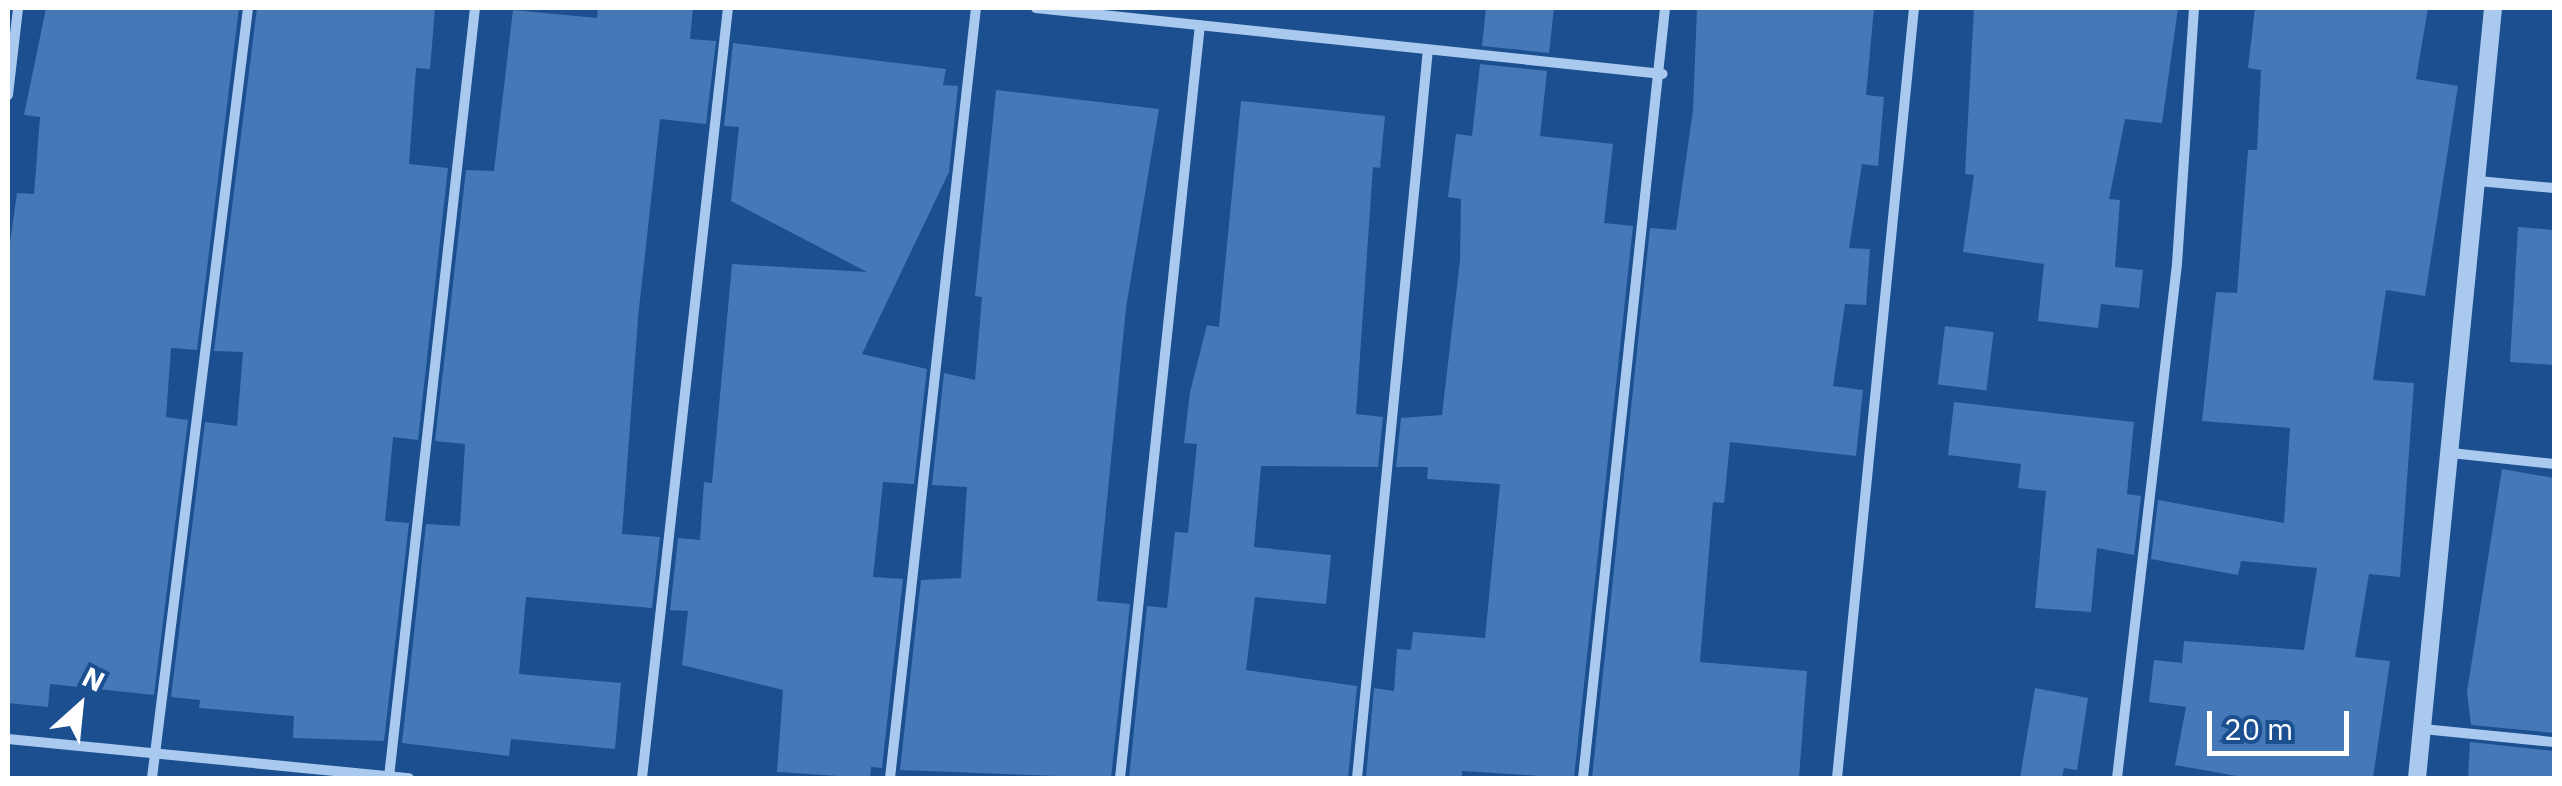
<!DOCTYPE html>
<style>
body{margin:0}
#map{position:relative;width:2562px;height:786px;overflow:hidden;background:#1b4f8f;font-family:"IBM Plex Sans",sans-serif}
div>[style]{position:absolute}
.building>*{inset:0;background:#4478b7;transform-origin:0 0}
.minor>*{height:10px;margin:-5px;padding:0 5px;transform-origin:5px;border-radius:5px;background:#a9c9ee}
.tertiary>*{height:18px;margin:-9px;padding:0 9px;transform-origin:9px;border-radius:9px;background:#a9c9ee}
span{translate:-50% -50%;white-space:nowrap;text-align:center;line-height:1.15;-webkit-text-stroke:10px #1b4f8f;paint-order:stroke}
.frame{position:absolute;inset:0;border:10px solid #fff;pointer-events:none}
.north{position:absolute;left:30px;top:656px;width:100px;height:100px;-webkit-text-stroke:8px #1b4f8f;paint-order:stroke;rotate:27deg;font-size:28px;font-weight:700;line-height:40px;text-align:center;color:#fff}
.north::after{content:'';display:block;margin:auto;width:35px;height:45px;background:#fff;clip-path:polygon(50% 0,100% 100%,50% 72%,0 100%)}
.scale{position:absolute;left:2207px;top:711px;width:142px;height:45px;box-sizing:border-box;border:5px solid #fff;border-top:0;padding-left:12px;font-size:30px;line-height:35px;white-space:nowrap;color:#fff;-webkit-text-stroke:8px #1b4f8f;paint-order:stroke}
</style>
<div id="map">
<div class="building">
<i style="clip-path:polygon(46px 8px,239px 8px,197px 350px,171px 348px,166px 417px,188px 420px,154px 695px,50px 684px,48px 707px,8px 703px,8px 257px,17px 193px,34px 194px,40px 117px,24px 115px)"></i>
<i style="clip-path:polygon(257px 8px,435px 8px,430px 69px,416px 68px,409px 164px,448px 168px,418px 440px,393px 437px,385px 521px,409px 523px,384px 741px,293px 738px,294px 716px,199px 708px,200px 700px,171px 697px,205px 422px,237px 426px,243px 352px,214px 351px)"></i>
<i style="clip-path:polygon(598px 8px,693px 8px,690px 39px,716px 41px,706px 124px,660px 119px,638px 318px,622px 534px,660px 537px,652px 608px,526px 597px,519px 674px,621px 683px,615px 749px,511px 739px,509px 756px,402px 743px,426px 524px,460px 526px,465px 444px,435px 441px,466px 170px,494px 171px,513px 10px,597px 18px)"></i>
<i style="clip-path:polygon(1486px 8px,1554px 8px,1549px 53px,1482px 46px)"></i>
<i style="clip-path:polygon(1697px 8px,1874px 8px,1866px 95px,1884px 97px,1878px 166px,1862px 164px,1849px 248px,1870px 249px,1866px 305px,1845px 304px,1833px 386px,1863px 390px,1856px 456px,1730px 442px,1724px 503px,1713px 502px,1700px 662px,1807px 671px,1799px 778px,1592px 778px,1650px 228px,1676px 230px,1693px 110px)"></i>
<i style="clip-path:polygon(1974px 8px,2178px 8px,2162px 123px,2125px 119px,2109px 199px,2120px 200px,2115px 267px,2143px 270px,2139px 308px,2101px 304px,2098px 328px,2038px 321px,2044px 264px,1963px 252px,1974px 175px,1965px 174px)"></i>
<i style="clip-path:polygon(2255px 8px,2428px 8px,2416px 79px,2458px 86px,2425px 296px,2386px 290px,2373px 380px,2414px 383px,2400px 577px,2369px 574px,2355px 657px,2390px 661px,2373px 778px,2248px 778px,2175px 765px,2186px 707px,2149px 702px,2154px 660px,2182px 663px,2184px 641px,2304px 650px,2317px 568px,2241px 561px,2238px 575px,2151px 559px,2158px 500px,2284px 523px,2290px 428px,2202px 421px,2216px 292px,2237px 293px,2248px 150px,2257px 150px,2261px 70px,2248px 68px)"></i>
<i style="clip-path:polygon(733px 43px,946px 69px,943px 85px,958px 86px,949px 172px,862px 354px,927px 369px,914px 484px,883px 482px,873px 577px,903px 579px,882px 768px,871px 767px,870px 778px,777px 772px,783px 690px,682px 665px,688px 611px,670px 610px,678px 538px,700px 540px,704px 482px,712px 483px,732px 264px,867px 272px,731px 201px,739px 127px,724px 126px)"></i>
<i style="clip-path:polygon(1480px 64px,1547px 71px,1540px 136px,1613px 144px,1604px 223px,1633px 226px,1574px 778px,1462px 771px,1462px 778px,1366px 778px,1374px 688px,1394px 691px,1397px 649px,1411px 650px,1413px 632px,1485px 638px,1500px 484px,1427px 479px,1428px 467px,1396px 467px,1401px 418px,1442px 415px,1460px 260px,1461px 199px,1448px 197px,1456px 134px,1472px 136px)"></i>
<i style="clip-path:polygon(996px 90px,1159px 109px,1126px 308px,1097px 601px,1130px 604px,1111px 778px,900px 770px,921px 580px,961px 578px,967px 487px,932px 485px,944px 373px,975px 380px,982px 297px,975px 296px)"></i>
<i style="clip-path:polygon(1241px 101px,1385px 116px,1380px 168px,1373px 167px,1356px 414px,1383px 417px,1378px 467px,1261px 466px,1254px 547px,1331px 555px,1326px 604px,1255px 597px,1246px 670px,1357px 686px,1348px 778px,1129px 778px,1147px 606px,1167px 608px,1175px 532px,1188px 533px,1197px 444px,1184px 443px,1190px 392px,1207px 325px,1219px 327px)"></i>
<i style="clip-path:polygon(2518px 227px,2554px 230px,2554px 365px,2510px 362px)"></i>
<i style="left:1945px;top:326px;width:49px;height:59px;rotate:7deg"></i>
<i style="clip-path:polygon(1954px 402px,2134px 422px,2127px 494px,2141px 496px,2134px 555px,2097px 548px,2091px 612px,2035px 608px,2046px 491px,2018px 488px,2021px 464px,1948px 455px)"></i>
<i style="clip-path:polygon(2502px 469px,2554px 478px,2554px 733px,2471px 725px,2467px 692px)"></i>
<i style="clip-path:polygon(2035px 688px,2088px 698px,2077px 770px,2064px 768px,2062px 778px,2020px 778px)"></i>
<i style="clip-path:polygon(2470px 742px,2554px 751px,2554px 778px,2468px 778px)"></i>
</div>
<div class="minor">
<i style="left:1036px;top:8px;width:630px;rotate:6.01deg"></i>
<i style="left:8px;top:95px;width:88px;rotate:-83.4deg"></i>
<i style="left:2478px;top:181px;width:76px;rotate:5.3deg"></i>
<i style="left:2451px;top:453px;width:104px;rotate:6.1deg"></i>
<i style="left:2423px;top:729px;width:132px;rotate:5.7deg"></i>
<i style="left:8px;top:739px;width:403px;rotate:5.6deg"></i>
<i style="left:389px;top:777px;width:774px;rotate:-83.62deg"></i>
<i style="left:152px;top:778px;width:776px;rotate:-82.89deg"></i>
<i style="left:642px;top:778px;width:775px;rotate:-83.63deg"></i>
<i style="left:890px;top:778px;width:775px;rotate:-83.63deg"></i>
<i style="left:1120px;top:778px;width:757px;rotate:-83.94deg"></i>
<i style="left:1357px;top:778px;width:732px;rotate:-84.44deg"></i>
<i style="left:1583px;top:778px;width:774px;rotate:-83.92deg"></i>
<i style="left:1837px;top:778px;width:774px;rotate:-84.29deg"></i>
<i style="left:2117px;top:778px;width:517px;rotate:-83.34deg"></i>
<i style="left:2177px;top:264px;width:257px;rotate:-86.2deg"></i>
</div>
<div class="tertiary">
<i style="left:2417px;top:778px;width:774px;rotate:-84.36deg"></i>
</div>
<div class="frame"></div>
<div class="north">N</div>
<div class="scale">20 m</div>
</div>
